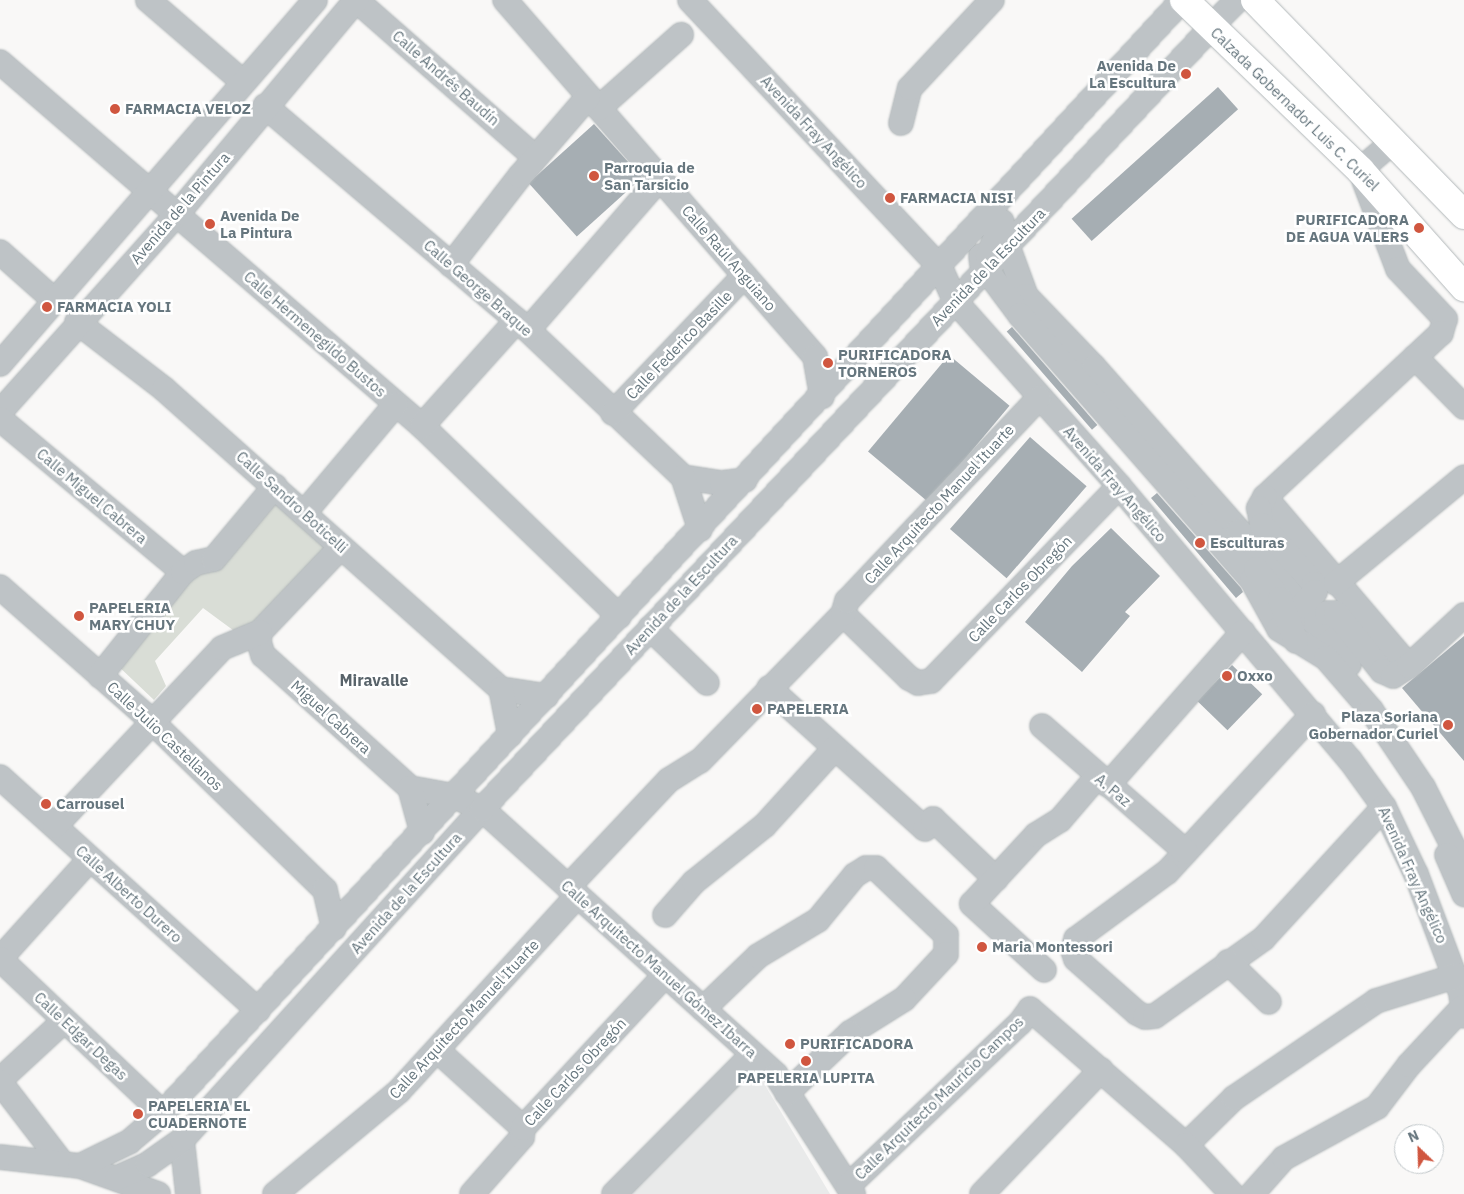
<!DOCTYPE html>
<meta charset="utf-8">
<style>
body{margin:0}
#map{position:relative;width:1464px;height:1194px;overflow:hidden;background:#f9f8f7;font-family:"IBM Plex Sans",sans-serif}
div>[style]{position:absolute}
.built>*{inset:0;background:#e9eaea}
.green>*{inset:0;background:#d9ddd6}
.building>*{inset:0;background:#a6aeb3;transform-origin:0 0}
.roads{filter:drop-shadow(0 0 1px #b2b8ba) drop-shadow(0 0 1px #b2b8ba)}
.minor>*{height:24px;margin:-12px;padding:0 12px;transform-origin:12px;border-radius:12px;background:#bec3c6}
.major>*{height:28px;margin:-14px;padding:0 14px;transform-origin:14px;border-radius:14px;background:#fff}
.dots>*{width:14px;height:14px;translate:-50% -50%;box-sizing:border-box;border:2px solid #fff;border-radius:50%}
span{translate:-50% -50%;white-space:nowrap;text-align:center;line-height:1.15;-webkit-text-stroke:5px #fff;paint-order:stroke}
.poi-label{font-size:15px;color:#66767e;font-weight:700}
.right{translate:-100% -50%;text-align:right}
.left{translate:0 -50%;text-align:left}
.street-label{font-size:15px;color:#66767e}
.neighbourhood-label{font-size:16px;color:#58636a;font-weight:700}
.north{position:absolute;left:1394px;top:1124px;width:50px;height:50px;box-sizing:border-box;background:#fff;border:1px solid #c2c8cb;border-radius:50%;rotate:336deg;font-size:14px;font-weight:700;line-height:20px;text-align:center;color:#66767e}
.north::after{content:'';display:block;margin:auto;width:18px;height:22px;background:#d0563f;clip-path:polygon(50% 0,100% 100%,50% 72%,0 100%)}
</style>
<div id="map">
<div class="built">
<i style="clip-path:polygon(754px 1067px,830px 1194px,629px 1194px)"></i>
</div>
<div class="green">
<i style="clip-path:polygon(278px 491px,333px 541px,241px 636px,203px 608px,155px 661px,166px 686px,154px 700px,115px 663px,197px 567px)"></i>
</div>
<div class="building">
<i style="left:1218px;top:87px;width:30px;height:197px;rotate:48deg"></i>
<i style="left:594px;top:124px;width:72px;height:88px;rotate:48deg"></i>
<i style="left:1012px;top:327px;width:130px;height:7px;rotate:49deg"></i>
<i style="left:949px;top:355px;width:79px;height:126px;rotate:40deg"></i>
<i style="left:1030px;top:437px;width:75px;height:122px;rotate:41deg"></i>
<i style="clip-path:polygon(1157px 493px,1241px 588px,1243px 592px,1236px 598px,1151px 498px)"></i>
<i style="clip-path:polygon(1111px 528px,1160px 576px,1125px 612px,1130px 616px,1082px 672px,1025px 622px,1072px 566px)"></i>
<i style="clip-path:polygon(1464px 636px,1464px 761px,1402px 688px)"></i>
<i style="left:1232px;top:665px;width:42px;height:50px;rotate:44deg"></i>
</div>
<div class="roads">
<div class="minor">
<i style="left:148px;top:0;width:125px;rotate:40.8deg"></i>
<i style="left:356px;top:0;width:238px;rotate:41.3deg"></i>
<i style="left:505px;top:0;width:473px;rotate:49deg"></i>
<i style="left:815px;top:357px;width:40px;rotate:80deg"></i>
<i style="left:690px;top:0;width:366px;rotate:46.9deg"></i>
<i style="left:940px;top:267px;width:37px;rotate:66deg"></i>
<i style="left:955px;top:301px;width:247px;rotate:48.4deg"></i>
<i style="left:1119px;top:486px;width:358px;rotate:49.9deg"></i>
<i style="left:1350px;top:760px;width:58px;rotate:54.1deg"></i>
<i style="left:1384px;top:807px;width:74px;rotate:64.5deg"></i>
<i style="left:1416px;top:874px;width:127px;rotate:69.3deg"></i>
<i style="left:1461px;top:993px;width:23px;rotate:83deg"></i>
<i style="left:0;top:62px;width:557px;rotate:40.78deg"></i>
<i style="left:422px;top:426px;width:274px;rotate:44deg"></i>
<i style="left:265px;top:106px;width:345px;rotate:40.4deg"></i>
<i style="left:528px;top:330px;width:214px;rotate:43.5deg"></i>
<i style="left:683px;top:477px;width:39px;rotate:9deg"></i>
<i style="left:722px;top:483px;width:23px;rotate:-7deg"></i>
<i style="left:599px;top:108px;width:110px;rotate:-41.7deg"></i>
<i style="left:901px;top:123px;width:36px;rotate:-76deg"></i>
<i style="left:910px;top:88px;width:120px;rotate:-47deg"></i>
<i style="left:1394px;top:141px;width:45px;rotate:139.5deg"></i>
<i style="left:1360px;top:170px;width:106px;rotate:69deg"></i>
<i style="left:1398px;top:269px;width:69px;rotate:46.8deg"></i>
<i style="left:1445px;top:319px;width:15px;rotate:106deg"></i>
<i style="left:1441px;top:333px;width:241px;rotate:137deg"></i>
<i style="left:1265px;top:497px;width:222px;rotate:49.6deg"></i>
<i style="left:998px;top:237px;width:14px;rotate:45deg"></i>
<i style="left:1008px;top:247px;width:52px;rotate:69.8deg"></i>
<i style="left:1026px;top:296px;width:98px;rotate:46.2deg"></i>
<i style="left:1094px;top:367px;width:219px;rotate:48.5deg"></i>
<i style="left:1239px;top:531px;width:173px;rotate:50.6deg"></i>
<i style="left:0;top:252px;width:74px;rotate:41.7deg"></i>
<i style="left:981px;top:256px;width:8px;rotate:83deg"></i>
<i style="left:982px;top:264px;width:64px;rotate:53.3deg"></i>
<i style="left:1020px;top:315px;width:352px;rotate:48.8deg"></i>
<i style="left:1252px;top:580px;width:56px;rotate:61.1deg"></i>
<i style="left:1279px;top:629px;width:55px;rotate:31.7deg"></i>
<i style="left:1326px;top:658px;width:69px;rotate:49.1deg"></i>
<i style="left:1371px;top:710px;width:93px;rotate:56deg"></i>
<i style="left:1423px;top:787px;width:91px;rotate:63.2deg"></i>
<i style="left:992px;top:264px;width:9px;rotate:-117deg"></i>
<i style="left:988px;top:256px;width:37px;rotate:-68deg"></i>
<i style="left:451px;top:265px;width:113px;rotate:-52.2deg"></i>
<i style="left:520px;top:176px;width:104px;rotate:-49.3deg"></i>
<i style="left:77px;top:322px;width:110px;rotate:37.6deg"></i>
<i style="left:164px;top:389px;width:451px;rotate:41.7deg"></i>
<i style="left:501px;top:689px;width:46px;rotate:8.8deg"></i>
<i style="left:528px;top:330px;width:201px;rotate:-49deg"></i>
<i style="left:1415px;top:357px;width:70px;rotate:45.6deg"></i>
<i style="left:0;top:364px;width:481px;rotate:-49.1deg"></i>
<i style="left:0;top:412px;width:267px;rotate:-48.2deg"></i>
<i style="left:178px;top:213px;width:278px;rotate:-50.1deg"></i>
<i style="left:613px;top:413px;width:190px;rotate:-46.3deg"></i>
<i style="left:0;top:419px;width:239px;rotate:39.9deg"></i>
<i style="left:422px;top:426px;width:142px;rotate:-48.1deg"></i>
<i style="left:683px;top:477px;width:55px;rotate:71.9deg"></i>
<i style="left:1265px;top:497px;width:13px;rotate:119deg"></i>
<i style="left:1259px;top:508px;width:17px;rotate:80deg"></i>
<i style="left:1262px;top:525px;width:79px;rotate:48.6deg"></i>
<i style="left:1314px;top:584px;width:8px;rotate:83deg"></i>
<i style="left:1315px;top:592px;width:19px;rotate:133deg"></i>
<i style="left:305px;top:512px;width:140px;rotate:-49.9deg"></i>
<i style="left:341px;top:547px;width:117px;rotate:133.6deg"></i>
<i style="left:260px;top:632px;width:10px;rotate:96deg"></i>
<i style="left:259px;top:642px;width:14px;rotate:73deg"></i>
<i style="left:263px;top:655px;width:198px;rotate:42.1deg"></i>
<i style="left:410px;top:788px;width:45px;rotate:10.3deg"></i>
<i style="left:454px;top:796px;width:31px;rotate:25deg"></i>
<i style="left:482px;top:809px;width:396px;rotate:42.1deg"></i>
<i style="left:776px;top:1075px;width:142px;rotate:57.1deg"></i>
<i style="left:1256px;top:569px;width:38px;rotate:51deg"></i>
<i style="left:1280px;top:599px;width:45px;rotate:69.1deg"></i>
<i style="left:1336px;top:583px;width:166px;rotate:-39.6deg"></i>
<i style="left:0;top:587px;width:192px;rotate:41.4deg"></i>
<i style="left:144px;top:714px;width:252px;rotate:44.2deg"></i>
<i style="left:325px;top:890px;width:39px;rotate:77deg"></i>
<i style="left:843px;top:614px;width:92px;rotate:44.1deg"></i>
<i style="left:909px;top:678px;width:10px;rotate:29deg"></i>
<i style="left:918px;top:683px;width:13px;rotate:-9deg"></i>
<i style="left:931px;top:681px;width:271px;rotate:-46deg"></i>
<i style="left:1316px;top:623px;width:15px;rotate:-42deg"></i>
<i style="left:1327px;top:613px;width:9px"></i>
<i style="left:1336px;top:613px;width:74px;rotate:51.6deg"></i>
<i style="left:1382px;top:671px;width:12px;rotate:24deg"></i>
<i style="left:1393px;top:676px;width:19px;rotate:-32deg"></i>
<i style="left:1409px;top:666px;width:75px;rotate:-42.8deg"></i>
<i style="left:650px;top:628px;width:79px;rotate:44deg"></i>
<i style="left:100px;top:676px;width:133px;rotate:-51.4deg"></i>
<i style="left:183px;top:572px;width:16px;rotate:-35deg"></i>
<i style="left:196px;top:563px;width:18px;rotate:-13deg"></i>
<i style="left:214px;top:559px;width:95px;rotate:-50.1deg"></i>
<i style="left:769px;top:688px;width:210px;rotate:42.1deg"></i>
<i style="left:925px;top:829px;width:13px;rotate:-51deg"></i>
<i style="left:933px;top:819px;width:87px;rotate:43.6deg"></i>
<i style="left:501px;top:689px;width:47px;rotate:78.9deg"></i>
<i style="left:1313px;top:714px;width:215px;rotate:132.7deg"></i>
<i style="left:1167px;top:872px;width:113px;rotate:143.6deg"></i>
<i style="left:1076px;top:939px;width:11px;rotate:105deg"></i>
<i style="left:1073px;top:950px;width:9px;rotate:72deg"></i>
<i style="left:1076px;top:959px;width:81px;rotate:41.5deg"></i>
<i style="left:1137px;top:1013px;width:9px;rotate:27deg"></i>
<i style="left:1145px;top:1017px;width:10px;rotate:-6deg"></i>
<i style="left:1155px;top:1016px;width:133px;rotate:-35.5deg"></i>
<i style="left:1263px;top:939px;width:179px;rotate:-47.5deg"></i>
<i style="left:1042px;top:726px;width:191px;rotate:41.2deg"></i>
<i style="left:0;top:777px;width:348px;rotate:42.1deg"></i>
<i style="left:1108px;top:785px;width:204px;rotate:-48.6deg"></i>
<i style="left:410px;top:788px;width:46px;rotate:74.7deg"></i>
<i style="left:55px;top:826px;width:244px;rotate:-46.8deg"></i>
<i style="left:222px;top:648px;width:41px;rotate:-22.8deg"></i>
<i style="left:1447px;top:855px;width:43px;rotate:66.4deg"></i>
<i style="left:90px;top:859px;width:135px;rotate:132deg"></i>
<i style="left:0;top:959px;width:224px;rotate:43.4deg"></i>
<i style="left:568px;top:887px;width:147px;rotate:-46.7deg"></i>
<i style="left:669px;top:780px;width:36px;rotate:-32deg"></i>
<i style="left:700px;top:761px;width:205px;rotate:-45.8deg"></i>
<i style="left:843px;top:614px;width:14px;rotate:-73deg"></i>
<i style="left:847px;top:601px;width:279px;rotate:-46.6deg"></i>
<i style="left:665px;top:915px;width:44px;rotate:-48.7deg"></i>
<i style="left:694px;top:882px;width:90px;rotate:-38.7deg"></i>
<i style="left:764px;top:826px;width:105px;rotate:-47.7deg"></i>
<i style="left:1228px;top:962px;width:57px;rotate:44.3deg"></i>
<i style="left:1044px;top:970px;width:98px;rotate:-137.5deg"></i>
<i style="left:972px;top:904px;width:94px;rotate:-47.2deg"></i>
<i style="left:1036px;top:835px;width:28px;rotate:-32deg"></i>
<i style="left:1060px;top:820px;width:57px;rotate:-49.3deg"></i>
<i style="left:703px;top:1009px;width:76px;rotate:-43.9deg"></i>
<i style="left:758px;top:956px;width:70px;rotate:-31deg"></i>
<i style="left:818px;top:920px;width:58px;rotate:-50.6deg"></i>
<i style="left:855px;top:875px;width:13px;rotate:-32deg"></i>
<i style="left:866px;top:868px;width:10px"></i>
<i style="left:876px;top:868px;width:97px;rotate:43.7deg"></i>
<i style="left:946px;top:935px;width:19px;rotate:90deg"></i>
<i style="left:946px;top:954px;width:62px;rotate:133deg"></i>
<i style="left:904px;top:999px;width:64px;rotate:147.8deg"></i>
<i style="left:850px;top:1033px;width:87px;rotate:136.4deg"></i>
<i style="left:438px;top:1051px;width:115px;rotate:42.2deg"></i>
<i style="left:0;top:1080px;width:87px;rotate:-42.7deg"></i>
<i style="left:0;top:1082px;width:103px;rotate:52.5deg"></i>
<i style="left:182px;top:1140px;width:54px;rotate:83.7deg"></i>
<i style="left:1186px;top:1145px;width:67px;rotate:-44.4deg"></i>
<i style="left:1234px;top:1098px;width:172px;rotate:-34.3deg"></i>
<i style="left:1376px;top:1001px;width:84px;rotate:-17.4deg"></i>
<i style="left:0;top:1157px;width:81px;rotate:6.4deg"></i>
<i style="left:80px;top:1166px;width:83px;rotate:19.7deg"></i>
<i style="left:80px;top:1166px;width:55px;rotate:-26.1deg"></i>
<i style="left:129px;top:1142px;width:45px;rotate:-40.5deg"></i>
<i style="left:163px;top:1113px;width:1509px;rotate:-47.52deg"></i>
<i style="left:117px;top:1178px;width:34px;rotate:-24deg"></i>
<i style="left:148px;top:1164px;width:42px;rotate:-35.2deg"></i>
<i style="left:182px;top:1140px;width:447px;rotate:-47.8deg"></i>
<i style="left:482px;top:809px;width:1107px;rotate:-46.98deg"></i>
<i style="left:848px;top:1186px;width:237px;rotate:-43.5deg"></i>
<i style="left:1020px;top:1023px;width:17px;rotate:-54deg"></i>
<i style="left:1030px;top:1009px;width:207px;rotate:41.1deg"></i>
<i style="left:1186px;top:1145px;width:67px;rotate:46.8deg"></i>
<i style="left:275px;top:1194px;width:161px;rotate:-39.7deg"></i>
<i style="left:399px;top:1091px;width:265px;rotate:-47.6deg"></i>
<i style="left:472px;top:1194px;width:76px;rotate:-48.7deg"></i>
<i style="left:522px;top:1137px;width:9px;rotate:-84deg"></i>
<i style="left:523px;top:1128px;width:209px;rotate:-47.1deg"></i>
<i style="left:614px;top:1194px;width:197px;rotate:-45.2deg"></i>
<i style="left:982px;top:1194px;width:172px;rotate:-46.2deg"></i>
<i style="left:1252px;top:1194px;width:48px;rotate:-48.4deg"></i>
<i style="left:1284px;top:1158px;width:106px;rotate:-28.7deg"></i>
<i style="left:1377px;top:1107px;width:53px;rotate:-52.7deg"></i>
<i style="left:1409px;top:1065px;width:78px;rotate:-47.1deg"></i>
</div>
<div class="major">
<i style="left:1184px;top:0;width:245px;rotate:44deg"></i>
<i style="left:1360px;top:170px;width:157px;rotate:48.4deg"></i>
<i style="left:1255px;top:0;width:300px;rotate:45.8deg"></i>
</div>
</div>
<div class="dots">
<i style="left:1186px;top:74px;background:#d0563f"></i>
<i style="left:115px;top:109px;background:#d0563f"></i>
<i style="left:594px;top:176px;background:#d0563f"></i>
<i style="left:890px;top:198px;background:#d0563f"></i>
<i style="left:210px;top:224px;background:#d0563f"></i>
<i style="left:1419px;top:228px;background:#d0563f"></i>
<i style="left:47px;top:307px;background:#d0563f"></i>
<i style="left:828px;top:363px;background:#d0563f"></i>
<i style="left:1200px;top:543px;background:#d0563f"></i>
<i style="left:79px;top:616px;background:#d0563f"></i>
<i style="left:1227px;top:676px;background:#d0563f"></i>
<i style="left:757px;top:709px;background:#d0563f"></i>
<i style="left:1448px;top:725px;background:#d0563f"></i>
<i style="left:46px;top:804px;background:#d0563f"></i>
<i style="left:982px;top:947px;background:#d0563f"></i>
<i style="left:790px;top:1044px;background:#d0563f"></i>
<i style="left:806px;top:1061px;background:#d0563f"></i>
<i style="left:138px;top:1114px;background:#d0563f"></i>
</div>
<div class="poi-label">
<span class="right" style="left:1176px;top:74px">Avenida De<br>La Escultura</span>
<span class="left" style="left:125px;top:109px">FARMACIA VELOZ</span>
<span class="left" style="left:604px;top:176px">Parroquia de<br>San Tarsicio</span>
<span class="left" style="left:900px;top:198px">FARMACIA NISI</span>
<span class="left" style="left:220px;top:224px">Avenida De<br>La Pintura</span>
<span class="right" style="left:1409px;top:228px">PURIFICADORA<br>DE AGUA VALERS</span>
<span class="left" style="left:57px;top:307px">FARMACIA YOLI</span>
<span class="left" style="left:838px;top:363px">PURIFICADORA<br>TORNEROS</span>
<span class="left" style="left:1210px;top:543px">Esculturas</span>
<span class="left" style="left:89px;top:616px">PAPELERIA<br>MARY CHUY</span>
<span class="left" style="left:1237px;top:676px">Oxxo</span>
<span class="left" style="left:767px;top:709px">PAPELERIA</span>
<span class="right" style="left:1438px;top:725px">Plaza Soriana<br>Gobernador Curiel</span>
<span class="left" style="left:56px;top:804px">Carrousel</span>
<span class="left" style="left:992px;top:947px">Maria Montessori</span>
<span class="left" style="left:800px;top:1044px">PURIFICADORA</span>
<span style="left:806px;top:1078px">PAPELERIA LUPITA</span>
<span class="left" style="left:148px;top:1114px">PAPELERIA EL<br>CUADERNOTE</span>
</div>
<div class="street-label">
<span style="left:446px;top:78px;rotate:41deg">Calle Andrés Baudín</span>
<span style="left:1295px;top:109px;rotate:44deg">Calzada Gobernador Luis C. Curiel</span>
<span style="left:814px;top:132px;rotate:47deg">Avenida Fray Angélico</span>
<span style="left:180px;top:208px;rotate:-49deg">Avenida de la Pintura</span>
<span style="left:729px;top:258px;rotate:49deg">Calle Raúl Anguiano</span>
<span style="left:988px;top:267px;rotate:-46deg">Avenida de la Escultura</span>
<span style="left:478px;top:288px;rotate:41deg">Calle George Braque</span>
<span style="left:315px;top:334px;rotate:41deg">Calle Hermenegildo Bustos</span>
<span style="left:679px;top:345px;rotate:-46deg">Calle Federico Basille</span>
<span style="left:1115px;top:484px;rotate:49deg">Avenida Fray Angélico</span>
<span style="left:92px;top:496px;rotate:40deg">Calle Miguel Cabrera</span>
<span style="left:292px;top:502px;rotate:42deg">Calle Sandro Boticelli</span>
<span style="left:939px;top:504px;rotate:-47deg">Calle Arquitecto Manuel Ituarte</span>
<span style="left:1020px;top:589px;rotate:-46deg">Calle Carlos Obregón</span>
<span style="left:681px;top:595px;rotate:-47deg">Avenida de la Escultura</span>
<span style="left:331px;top:717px;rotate:42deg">Miguel Cabrera</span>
<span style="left:165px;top:736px;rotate:43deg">Calle Julio Castellanos</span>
<span style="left:1113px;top:790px;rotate:40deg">A. Paz</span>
<span style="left:1413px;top:875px;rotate:66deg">Avenida Fray Angélico</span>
<span style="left:406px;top:893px;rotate:-48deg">Avenida de la Escultura</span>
<span style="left:129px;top:894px;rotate:42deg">Calle Alberto Durero</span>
<span style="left:659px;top:969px;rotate:42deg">Calle Arquitecto Manuel Gómez Ibarra</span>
<span style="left:464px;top:1019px;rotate:-47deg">Calle Arquitecto Manuel Ituarte</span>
<span style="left:81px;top:1036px;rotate:43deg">Calle Edgar Degas</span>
<span style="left:575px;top:1072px;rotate:-47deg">Calle Carlos Obregón</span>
<span style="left:939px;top:1098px;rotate:-44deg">Calle Arquitecto Mauricio Campos</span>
</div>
<div class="neighbourhood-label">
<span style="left:374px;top:680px">Miravalle</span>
</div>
<div class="north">N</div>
</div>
